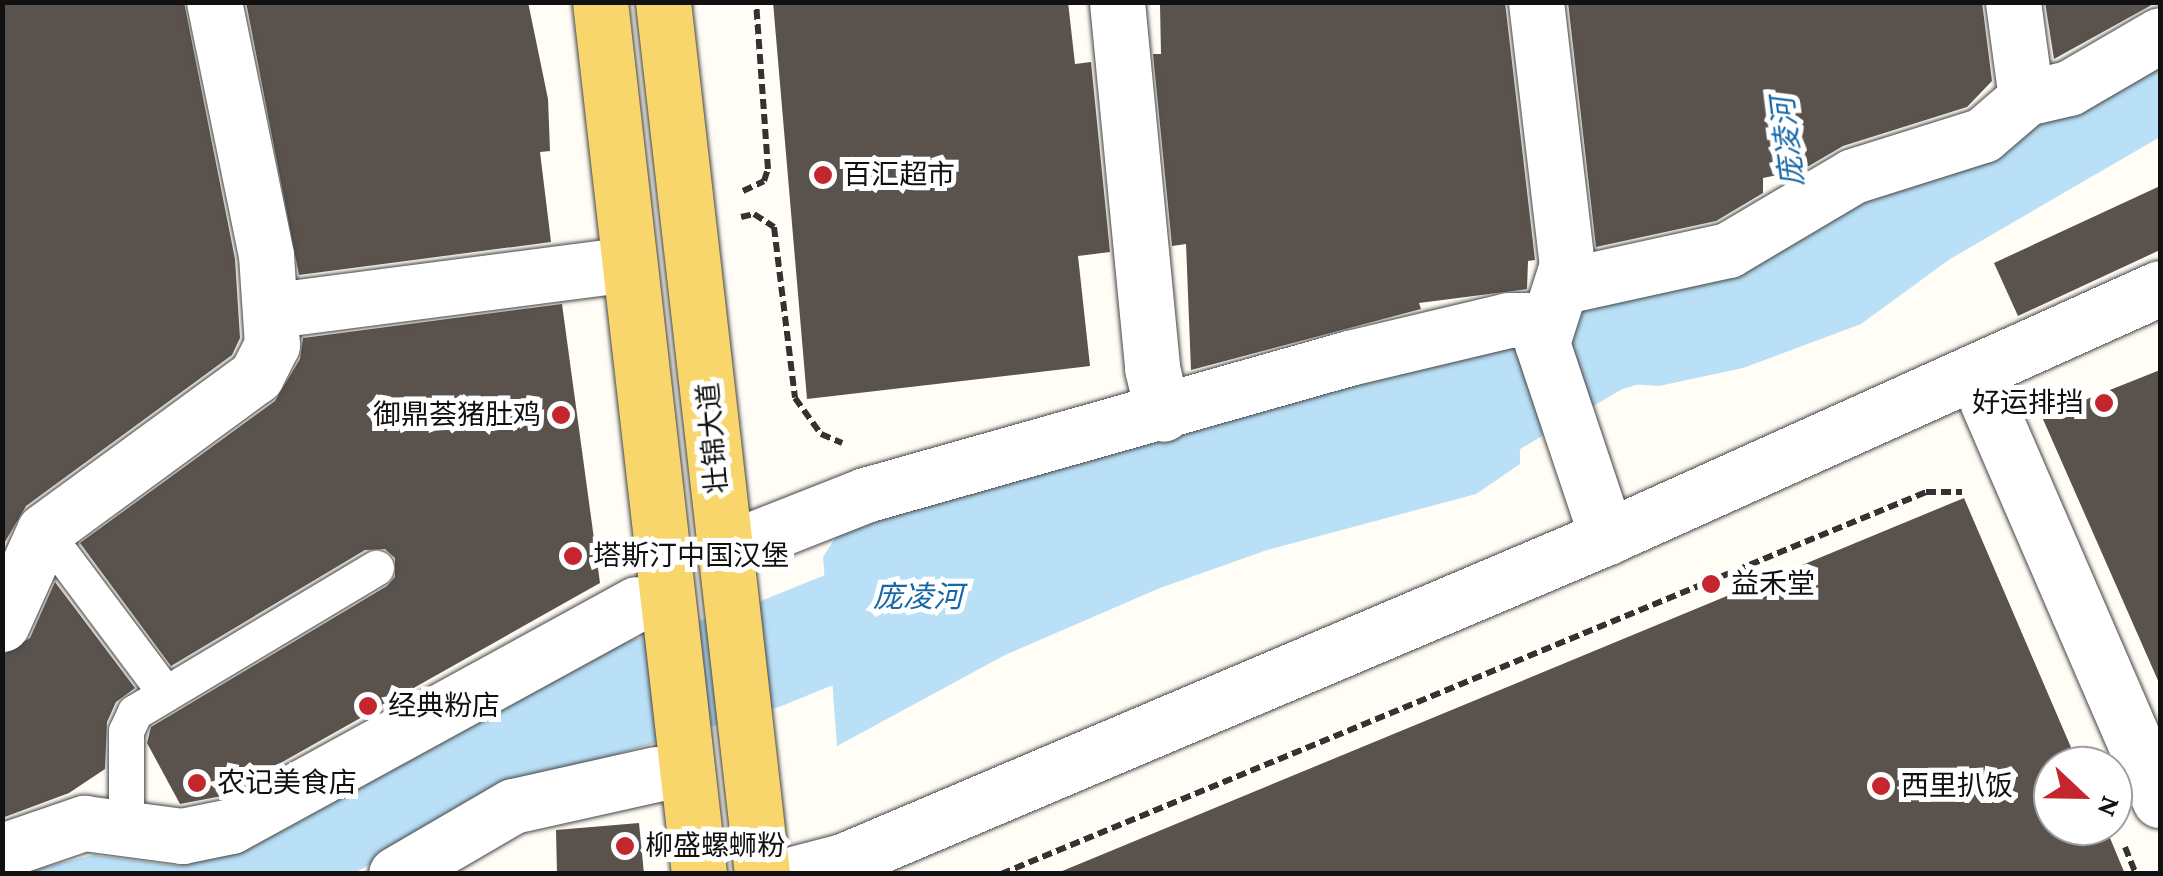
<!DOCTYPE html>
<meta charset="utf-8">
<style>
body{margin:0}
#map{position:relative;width:2163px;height:876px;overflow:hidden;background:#fffdf5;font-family:"Crimson Pro","Noto Sans SC",serif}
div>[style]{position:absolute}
.water>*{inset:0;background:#b9e0f7}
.river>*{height:105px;margin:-52.5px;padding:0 52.5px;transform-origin:52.5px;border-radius:52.5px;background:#b9e0f7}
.building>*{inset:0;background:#5a524d}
.path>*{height:6px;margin-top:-3px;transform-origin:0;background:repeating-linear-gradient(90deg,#333 0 10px,transparent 0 15px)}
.roads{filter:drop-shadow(0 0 2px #444) drop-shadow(0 0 2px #444)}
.lane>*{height:35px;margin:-17.5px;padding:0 17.5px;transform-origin:17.5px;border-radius:17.5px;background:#fff}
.street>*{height:55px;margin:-27.5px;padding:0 27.5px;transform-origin:27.5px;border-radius:27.5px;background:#fff}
.primary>*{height:55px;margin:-27.5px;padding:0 27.5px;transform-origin:27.5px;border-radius:27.5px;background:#f9d66b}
.dots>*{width:28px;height:28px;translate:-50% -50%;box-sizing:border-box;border:5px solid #fff;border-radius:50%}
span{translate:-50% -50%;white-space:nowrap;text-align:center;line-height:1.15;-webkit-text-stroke:10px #fff;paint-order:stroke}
.poi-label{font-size:28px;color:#111}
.left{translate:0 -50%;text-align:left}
.right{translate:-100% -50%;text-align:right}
.street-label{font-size:28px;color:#111}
.water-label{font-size:30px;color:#1768a6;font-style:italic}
.frame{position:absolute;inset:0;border:5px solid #111;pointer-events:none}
.north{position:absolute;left:2033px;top:746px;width:100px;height:100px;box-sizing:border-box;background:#fff;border:2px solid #a0a0a0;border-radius:50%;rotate:112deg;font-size:28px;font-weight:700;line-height:40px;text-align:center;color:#111}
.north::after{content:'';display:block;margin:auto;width:35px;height:45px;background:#c4262e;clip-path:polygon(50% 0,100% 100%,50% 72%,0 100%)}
</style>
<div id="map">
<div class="water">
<i style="clip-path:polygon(2160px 60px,2160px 137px,1950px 259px,1861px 324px,1743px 368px,1659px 386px,1600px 382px,1578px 327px,1608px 298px,1809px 228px)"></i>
<i style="clip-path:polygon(1519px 346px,1520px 464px,1476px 494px,1267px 550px,1160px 588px,1005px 655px,837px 746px,823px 557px,845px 523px,1180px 426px)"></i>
<i style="clip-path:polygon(561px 663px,562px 765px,467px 785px,427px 806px,345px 873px,17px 874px,93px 855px,178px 866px,208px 857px)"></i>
</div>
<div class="river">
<i style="left:1386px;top:434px;width:108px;rotate:-15.6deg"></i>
<i style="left:1490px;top:405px;width:129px;rotate:-30.4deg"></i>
<i style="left:1601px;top:340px;width:127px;rotate:-16.9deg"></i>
<i style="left:241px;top:874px;width:298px;rotate:-28.5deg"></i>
<i style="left:503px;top:732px;width:271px;rotate:-16.3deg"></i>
<i style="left:763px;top:656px;width:216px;rotate:-22deg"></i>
</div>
<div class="building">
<i style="clip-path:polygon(2px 2px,184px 2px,235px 259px,240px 338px,232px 355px,26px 506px,2px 547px)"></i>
<i style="clip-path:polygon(246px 2px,528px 2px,548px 99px,550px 151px,540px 152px,551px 242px,299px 275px)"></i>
<i style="clip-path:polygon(773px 2px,1068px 2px,1075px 64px,1091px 62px,1110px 252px,1078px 256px,1090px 366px,807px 399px)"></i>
<i style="clip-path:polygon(1505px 2px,1535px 260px,1528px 261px,1527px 289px,1419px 303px,1421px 309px,1191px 370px,1186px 244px,1172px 246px,1153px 54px,1161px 54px,1160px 5px)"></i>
<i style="clip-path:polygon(1568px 2px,1982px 2px,1992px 81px,1967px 107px,1843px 146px,1802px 170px,1763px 178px,1763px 193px,1716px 221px,1596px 247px)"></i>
<i style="clip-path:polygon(2045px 2px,2157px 2px,2054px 59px)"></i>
<i style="clip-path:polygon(2160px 186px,2160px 250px,2018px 316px,1994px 263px)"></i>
<i style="clip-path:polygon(562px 304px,600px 583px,222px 796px,180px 804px,147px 743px,151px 727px,387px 586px,395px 577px,395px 558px,385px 549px,365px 550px,171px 666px,80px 543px,275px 401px,300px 359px,303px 338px)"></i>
<i style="clip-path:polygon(2160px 370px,2160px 685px,2042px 417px)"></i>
<i style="clip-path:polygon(1964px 498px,2079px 766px,2053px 766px,2053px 826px,2105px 826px,2125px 874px,1055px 874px)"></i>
<i style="clip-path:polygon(55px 582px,135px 688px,116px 702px,107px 722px,105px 769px,69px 793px,2px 818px,2px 655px,30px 638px)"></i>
<i style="clip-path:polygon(639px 823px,644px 874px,557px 874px,556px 830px)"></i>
</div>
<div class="path">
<i style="left:743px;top:191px;width:23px;rotate:-25deg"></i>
<i style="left:764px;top:181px;width:13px;rotate:-72deg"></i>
<i style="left:768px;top:169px;width:167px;rotate:-94.1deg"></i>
<i style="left:741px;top:217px;width:13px;rotate:-13deg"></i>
<i style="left:754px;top:214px;width:24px;rotate:33deg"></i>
<i style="left:774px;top:227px;width:172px;rotate:83deg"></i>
<i style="left:795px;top:398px;width:44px;rotate:54.2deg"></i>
<i style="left:821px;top:434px;width:23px;rotate:23deg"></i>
<i style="left:2125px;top:847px;width:29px;rotate:68deg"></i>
<i style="left:1001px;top:874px;width:1001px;rotate:-22.44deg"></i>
<i style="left:1926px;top:492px;width:36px"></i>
</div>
<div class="roads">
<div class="lane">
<i style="left:44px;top:531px;width:199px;rotate:53.2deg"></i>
<i style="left:117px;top:824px;width:23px;rotate:-67deg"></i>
<i style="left:126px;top:803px;width:72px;rotate:-90deg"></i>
<i style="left:126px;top:731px;width:21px;rotate:-65deg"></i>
<i style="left:135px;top:712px;width:281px;rotate:-30.9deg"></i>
</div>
<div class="street">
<i style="left:1117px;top:2px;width:368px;rotate:84.5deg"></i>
<i style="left:1152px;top:368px;width:47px;rotate:76.6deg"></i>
<i style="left:1536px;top:2px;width:265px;rotate:83.3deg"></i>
<i style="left:1567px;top:265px;width:82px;rotate:107.8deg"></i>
<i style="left:1542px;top:343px;width:205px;rotate:71.5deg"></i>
<i style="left:2013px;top:2px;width:97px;rotate:82.3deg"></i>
<i style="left:1564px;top:286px;width:168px;rotate:-12.4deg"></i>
<i style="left:1728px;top:250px;width:145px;rotate:-30.6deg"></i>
<i style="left:1853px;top:176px;width:136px;rotate:-17.5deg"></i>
<i style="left:1983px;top:135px;width:57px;rotate:-40.7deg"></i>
<i style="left:2026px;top:98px;width:44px;rotate:-13.1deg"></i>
<i style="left:2069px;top:88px;width:105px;rotate:-30.2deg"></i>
<i style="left:275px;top:310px;width:355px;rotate:-7.4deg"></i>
<i style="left:1987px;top:401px;width:435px;rotate:66.6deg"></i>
<i style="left:723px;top:551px;width:153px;rotate:-21.5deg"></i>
<i style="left:865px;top:495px;width:503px;rotate:-15.8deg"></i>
<i style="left:1349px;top:358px;width:163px;rotate:-13.4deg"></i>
<i style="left:1508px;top:320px;width:39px"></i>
<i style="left:2px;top:624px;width:102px;rotate:-65.7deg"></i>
<i style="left:44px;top:531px;width:263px;rotate:-36.2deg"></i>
<i style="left:256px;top:376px;width:35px;rotate:-63deg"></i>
<i style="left:272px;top:345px;width:90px;rotate:-93.8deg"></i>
<i style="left:266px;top:255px;width:258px;rotate:-101.6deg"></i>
<i style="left:2px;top:851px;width:87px;rotate:-18.9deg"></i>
<i style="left:84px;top:823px;width:99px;rotate:7.6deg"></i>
<i style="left:182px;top:836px;width:50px;rotate:-11.5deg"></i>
<i style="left:231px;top:826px;width:462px;rotate:-28.7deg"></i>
<i style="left:396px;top:874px;width:135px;rotate:-30.2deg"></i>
<i style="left:513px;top:806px;width:147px;rotate:-12.6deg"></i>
<i style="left:793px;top:874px;width:52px;rotate:-14.6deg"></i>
<i style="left:843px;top:861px;width:830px;rotate:-22.98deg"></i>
<i style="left:1607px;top:537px;width:606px;rotate:-24.24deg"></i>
</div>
<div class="primary">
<i style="left:600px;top:2px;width:878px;rotate:83.52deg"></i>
<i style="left:663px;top:2px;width:878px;rotate:83.52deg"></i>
</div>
</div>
<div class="dots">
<i style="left:823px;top:175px;background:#c4262e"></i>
<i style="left:2104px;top:403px;background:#c4262e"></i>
<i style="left:561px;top:415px;background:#c4262e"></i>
<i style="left:573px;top:556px;background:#c4262e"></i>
<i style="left:1711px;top:584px;background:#c4262e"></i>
<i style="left:368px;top:706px;background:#c4262e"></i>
<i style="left:197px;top:783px;background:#c4262e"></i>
<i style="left:1881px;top:786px;background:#c4262e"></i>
<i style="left:625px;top:846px;background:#c4262e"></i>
</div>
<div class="poi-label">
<span class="left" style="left:843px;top:175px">百汇超市</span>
<span class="right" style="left:2084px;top:403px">好运排挡</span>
<span class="right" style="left:541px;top:415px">御鼎荟猪肚鸡</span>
<span class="left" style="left:593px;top:556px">塔斯汀中国汉堡</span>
<span class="left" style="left:1731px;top:584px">益禾堂</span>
<span class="left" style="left:388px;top:706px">经典粉店</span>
<span class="left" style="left:217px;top:783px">农记美食店</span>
<span class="left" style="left:1901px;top:786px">西里扒饭</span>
<span class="left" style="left:645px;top:846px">柳盛螺蛳粉</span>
</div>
<div class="street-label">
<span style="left:713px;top:438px;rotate:-95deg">壮锦大道</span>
</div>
<div class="water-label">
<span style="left:1788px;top:142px;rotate:-97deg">庞凌河</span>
<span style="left:918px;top:597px">庞凌河</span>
</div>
<div class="frame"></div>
<div class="north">N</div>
</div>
